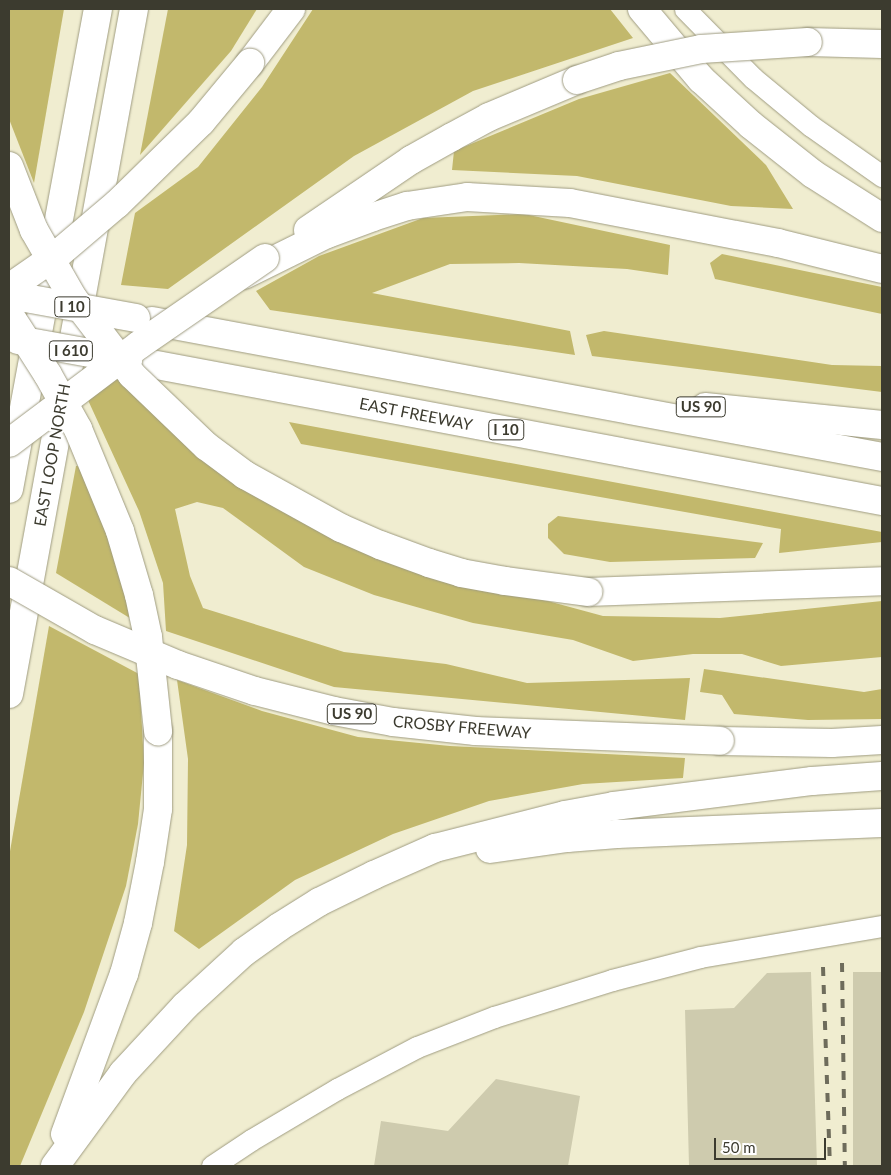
<!DOCTYPE html>
<style>
body{margin:0}
#map{position:relative;width:891px;height:1175px;overflow:hidden;background:#f0edd0;font-family:Lato,sans-serif}
div>[style]{position:absolute}
.forest>*{inset:0;background:#c2b86c}
.building>*{inset:0;background:#cecbae;transform-origin:0 0}
.roads{filter:drop-shadow(0 0 1px #9f9c81) drop-shadow(0 0 1px #9f9c81)}
.secondary>*{height:21px;margin:-10.5px;padding:0 10.5px;transform-origin:10.5px;border-radius:10.5px;background:#fff}
.highway>*{height:28px;margin:-14px;padding:0 14px;transform-origin:14px;border-radius:14px;background:#fff}
.rail>*{height:4px;margin-top:-2px;transform-origin:0;background:repeating-linear-gradient(90deg,#6e6c5b 0 9px,transparent 0 18px)}
.bridges{filter:drop-shadow(0 0 1px #9f9c81) drop-shadow(0 0 1px #9f9c81)}
.highway-bridge>*{height:28px;margin:-14px;padding:0 14px;transform-origin:14px;border-radius:14px;background:#fff}
span{translate:-50% -50%;white-space:nowrap;text-align:center;line-height:1.15;-webkit-text-stroke:4px #fff;paint-order:stroke}
.shield-label span{padding:1px 4px;background:#fff;border:1px solid;border-radius:4px;-webkit-text-stroke-width:0}
.shield-label{font-size:15px;color:#3c3b2f;font-weight:700}
.street-label{font-size:16px;color:#3c3b2f}
.frame{position:absolute;inset:0;border:10px solid #3c3b2f;pointer-events:none}
.scale{position:absolute;left:714px;top:1138px;width:112px;height:22px;box-sizing:border-box;border:2px solid #3c3b2f;border-top:0;padding-left:6px;font-size:15px;line-height:18px;white-space:nowrap;color:#3c3b2f;-webkit-text-stroke:4px #fff;paint-order:stroke}
</style>
<div id="map">
<div class="forest">
<i style="clip-path:polygon(9px 9px,64px 9px,34px 183px,9px 119px)"></i>
<i style="clip-path:polygon(168px 9px,257px 9px,231px 51px,140px 155px)"></i>
<i style="clip-path:polygon(313px 9px,610px 9px,633px 38px,473px 91px,354px 156px,168px 289px,121px 285px,135px 213px,198px 167px,262px 87px)"></i>
<i style="clip-path:polygon(670px 73px,766px 165px,793px 209px,731px 206px,577px 176px,452px 170px,454px 151px,579px 99px)"></i>
<i style="clip-path:polygon(524px 214px,670px 245px,668px 275px,627px 269px,519px 263px,450px 264px,372px 293px,570px 331px,575px 355px,270px 310px,256px 291px,319px 256px,423px 218px)"></i>
<i style="clip-path:polygon(722px 254px,882px 287px,882px 314px,715px 279px,710px 263px)"></i>
<i style="clip-path:polygon(604px 331px,832px 365px,882px 366px,882px 392px,592px 356px,586px 335px)"></i>
<i style="clip-path:polygon(112px 379px,125px 380px,217px 468px,533px 597px,603px 616px,720px 618px,882px 601px,882px 657px,781px 666px,742px 654px,693px 654px,633px 661px,573px 640px,473px 623px,374px 595px,304px 567px,223px 508px,197px 502px,175px 509px,190px 576px,203px 608px,344px 652px,446px 664px,527px 683px,690px 678px,685px 720px,334px 687px,166px 631px,163px 583px,139px 511px,87px 398px)"></i>
<i style="clip-path:polygon(289px 422px,882px 532px,882px 542px,779px 553px,781px 529px,301px 444px)"></i>
<i style="clip-path:polygon(76px 466px,82px 466px,121px 561px,133px 620px,56px 573px)"></i>
<i style="clip-path:polygon(558px 516px,763px 543px,755px 558px,610px 562px,564px 554px,548px 538px,548px 524px)"></i>
<i style="clip-path:polygon(49px 626px,139px 674px,144px 763px,138px 824px,126px 886px,84px 1012px,20px 1166px,9px 1166px,9px 857px)"></i>
<i style="clip-path:polygon(704px 669px,864px 692px,882px 689px,882px 719px,808px 720px,734px 714px,722px 695px,700px 692px)"></i>
<i style="clip-path:polygon(177px 680px,262px 711px,358px 737px,450px 746px,685px 758px,683px 778px,583px 784px,489px 801px,393px 834px,295px 880px,199px 949px,174px 931px,187px 845px,188px 759px)"></i>
</div>
<div class="building">
<i style="clip-path:polygon(811px 972px,817px 1166px,689px 1166px,685px 1010px,734px 1008px,767px 973px)"></i>
<i style="left:853px;top:972px;width:29px;height:194px"></i>
<i style="clip-path:polygon(496px 1079px,580px 1096px,568px 1166px,374px 1166px,381px 1121px,448px 1131px)"></i>
</div>
<div class="roads">
<div class="secondary">
<i style="left:685px;top:9px;width:97px;rotate:45.4deg"></i>
<i style="left:753px;top:78px;width:75px;rotate:39.6deg"></i>
<i style="left:811px;top:126px;width:87px;rotate:35.2deg"></i>
<i style="left:212px;top:1166px;width:47px;rotate:-33.7deg"></i>
<i style="left:251px;top:1140px;width:100px;rotate:-30.7deg"></i>
<i style="left:337px;top:1089px;width:90px;rotate:-27.7deg"></i>
<i style="left:417px;top:1047px;width:83px;rotate:-21.3deg"></i>
<i style="left:494px;top:1017px;width:124px;rotate:-17.4deg"></i>
<i style="left:612px;top:980px;width:91px;rotate:-14.6deg"></i>
<i style="left:700px;top:957px;width:185px;rotate:-9.7deg"></i>
</div>
<div class="highway">
<i style="left:642px;top:9px;width:92px;rotate:49.9deg"></i>
<i style="left:701px;top:79px;width:68px;rotate:42.6deg"></i>
<i style="left:751px;top:125px;width:79px;rotate:38.3deg"></i>
<i style="left:813px;top:174px;width:82px;rotate:32.5deg"></i>
<i style="left:808px;top:42px;width:74px;rotate:1.5deg"></i>
<i style="left:250px;top:63px;width:68px;rotate:-52.8deg"></i>
<i style="left:308px;top:230px;width:125px;rotate:-34.2deg"></i>
<i style="left:411px;top:160px;width:47px;rotate:-29.3deg"></i>
<i style="left:452px;top:137px;width:42px;rotate:-28.4deg"></i>
<i style="left:489px;top:117px;width:95px;rotate:-22.8deg"></i>
<i style="left:244px;top:275px;width:93px;rotate:-26.3deg"></i>
<i style="left:327px;top:234px;width:49px;rotate:-20.3deg"></i>
<i style="left:373px;top:217px;width:36px;rotate:-18deg"></i>
<i style="left:407px;top:206px;width:61px;rotate:-8.5deg"></i>
<i style="left:467px;top:197px;width:103px;rotate:3.3deg"></i>
<i style="left:570px;top:203px;width:212px;rotate:10.9deg"></i>
<i style="left:778px;top:243px;width:107px;rotate:14deg"></i>
<i style="left:152px;top:321px;width:743px;rotate:10.55deg"></i>
<i style="left:130px;top:360px;width:765px;rotate:10.62deg"></i>
<i style="left:705px;top:407px;width:178px;rotate:5.8deg"></i>
<i style="left:9px;top:489px;width:488px;rotate:-79.5deg"></i>
<i style="left:588px;top:592px;width:294px;rotate:-2.1deg"></i>
<i style="left:9px;top:694px;width:696px;rotate:-79.66deg"></i>
<i style="left:720px;top:741px;width:112px;rotate:1deg"></i>
<i style="left:832px;top:743px;width:50px;rotate:-3.4deg"></i>
<i style="left:490px;top:849px;width:78px;rotate:-8.1deg"></i>
<i style="left:567px;top:838px;width:50px;rotate:-4.6deg"></i>
<i style="left:617px;top:834px;width:265px;rotate:-2.4deg"></i>
<i style="left:65px;top:1134px;width:171px;rotate:-69.8deg"></i>
<i style="left:124px;top:974px;width:53px;rotate:-74.6deg"></i>
<i style="left:138px;top:923px;width:62px;rotate:-78.9deg"></i>
<i style="left:150px;top:862px;width:54px;rotate:-81.4deg"></i>
<i style="left:158px;top:809px;width:78px;rotate:-90deg"></i>
<i style="left:55px;top:1166px;width:115px;rotate:-53.8deg"></i>
<i style="left:123px;top:1073px;width:91px;rotate:-47.2deg"></i>
<i style="left:185px;top:1006px;width:80px;rotate:-42.5deg"></i>
<i style="left:244px;top:952px;width:43px;rotate:-35.5deg"></i>
<i style="left:279px;top:927px;width:47px;rotate:-32deg"></i>
<i style="left:319px;top:902px;width:61px;rotate:-26.1deg"></i>
<i style="left:374px;top:875px;width:67px;rotate:-23.9deg"></i>
<i style="left:435px;top:848px;width:134px;rotate:-14.2deg"></i>
<i style="left:565px;top:815px;width:50px;rotate:-10.4deg"></i>
<i style="left:614px;top:806px;width:200px;rotate:-7.2deg"></i>
<i style="left:812px;top:781px;width:70px;rotate:-4.1deg"></i>
</div>
</div>
<div class="rail">
<i style="left:842px;top:963px;width:203px;rotate:89.2deg"></i>
<i style="left:823px;top:967px;width:199px;rotate:88deg"></i>
</div>
<div class="bridges">
<div class="highway-bridge">
<i style="left:577px;top:80px;width:44px;rotate:-18.4deg"></i>
<i style="left:619px;top:66px;width:84px;rotate:-11.7deg"></i>
<i style="left:701px;top:49px;width:107px;rotate:-3.7deg"></i>
<i style="left:9px;top:166px;width:69px;rotate:68.7deg"></i>
<i style="left:34px;top:230px;width:78px;rotate:60.2deg"></i>
<i style="left:73px;top:298px;width:97px;rotate:52.5deg"></i>
<i style="left:132px;top:375px;width:103px;rotate:43.8deg"></i>
<i style="left:206px;top:446px;width:49px;rotate:36.6deg"></i>
<i style="left:245px;top:475px;width:110px;rotate:28.9deg"></i>
<i style="left:341px;top:528px;width:43px;rotate:23.6deg"></i>
<i style="left:380px;top:545px;width:52px;rotate:20.2deg"></i>
<i style="left:429px;top:563px;width:34px;rotate:17deg"></i>
<i style="left:461px;top:573px;width:45px;rotate:10.3deg"></i>
<i style="left:505px;top:581px;width:84px;rotate:7.5deg"></i>
<i style="left:9px;top:288px;width:60px;rotate:-34.8deg"></i>
<i style="left:58px;top:254px;width:77px;rotate:-40.3deg"></i>
<i style="left:117px;top:204px;width:117px;rotate:-44.3deg"></i>
<i style="left:201px;top:122px;width:77px;rotate:-50.3deg"></i>
<i style="left:9px;top:295px;width:129px;rotate:10.3deg"></i>
<i style="left:9px;top:314px;width:72px;rotate:57.4deg"></i>
<i style="left:48px;top:375px;width:62px;rotate:60.9deg"></i>
<i style="left:78px;top:429px;width:110px;rotate:67.6deg"></i>
<i style="left:120px;top:531px;width:67px;rotate:73.5deg"></i>
<i style="left:139px;top:595px;width:43px;rotate:77.9deg"></i>
<i style="left:148px;top:637px;width:95px;rotate:83.9deg"></i>
<i style="left:18px;top:340px;width:112px;rotate:10.3deg"></i>
<i style="left:9px;top:443px;width:163px;rotate:-37deg"></i>
<i style="left:139px;top:345px;width:153px;rotate:-34.6deg"></i>
<i style="left:9px;top:581px;width:99px;rotate:29.7deg"></i>
<i style="left:95px;top:630px;width:90px;rotate:22.9deg"></i>
<i style="left:178px;top:665px;width:81px;rotate:18.7deg"></i>
<i style="left:255px;top:691px;width:81px;rotate:14.2deg"></i>
<i style="left:334px;top:711px;width:60px;rotate:10.6deg"></i>
<i style="left:393px;top:722px;width:83px;rotate:6.2deg"></i>
<i style="left:476px;top:731px;width:244px;rotate:2.3deg"></i>
</div>
</div>
<div class="shield-label">
<span style="left:72px;top:307px">I 10</span>
<span style="left:71px;top:351px">I 610</span>
<span style="left:701px;top:407px">US 90</span>
<span style="left:506px;top:430px">I 10</span>
<span style="left:352px;top:714px">US 90</span>
</div>
<div class="street-label">
<span style="left:416px;top:414px;rotate:11deg">EAST FREEWAY</span>
<span style="left:52px;top:455px;rotate:-80deg">EAST LOOP NORTH</span>
<span style="left:462px;top:727px;rotate:5deg">CROSBY FREEWAY</span>
</div>
<div class="frame"></div>
<div class="scale">50 m</div>
</div>
